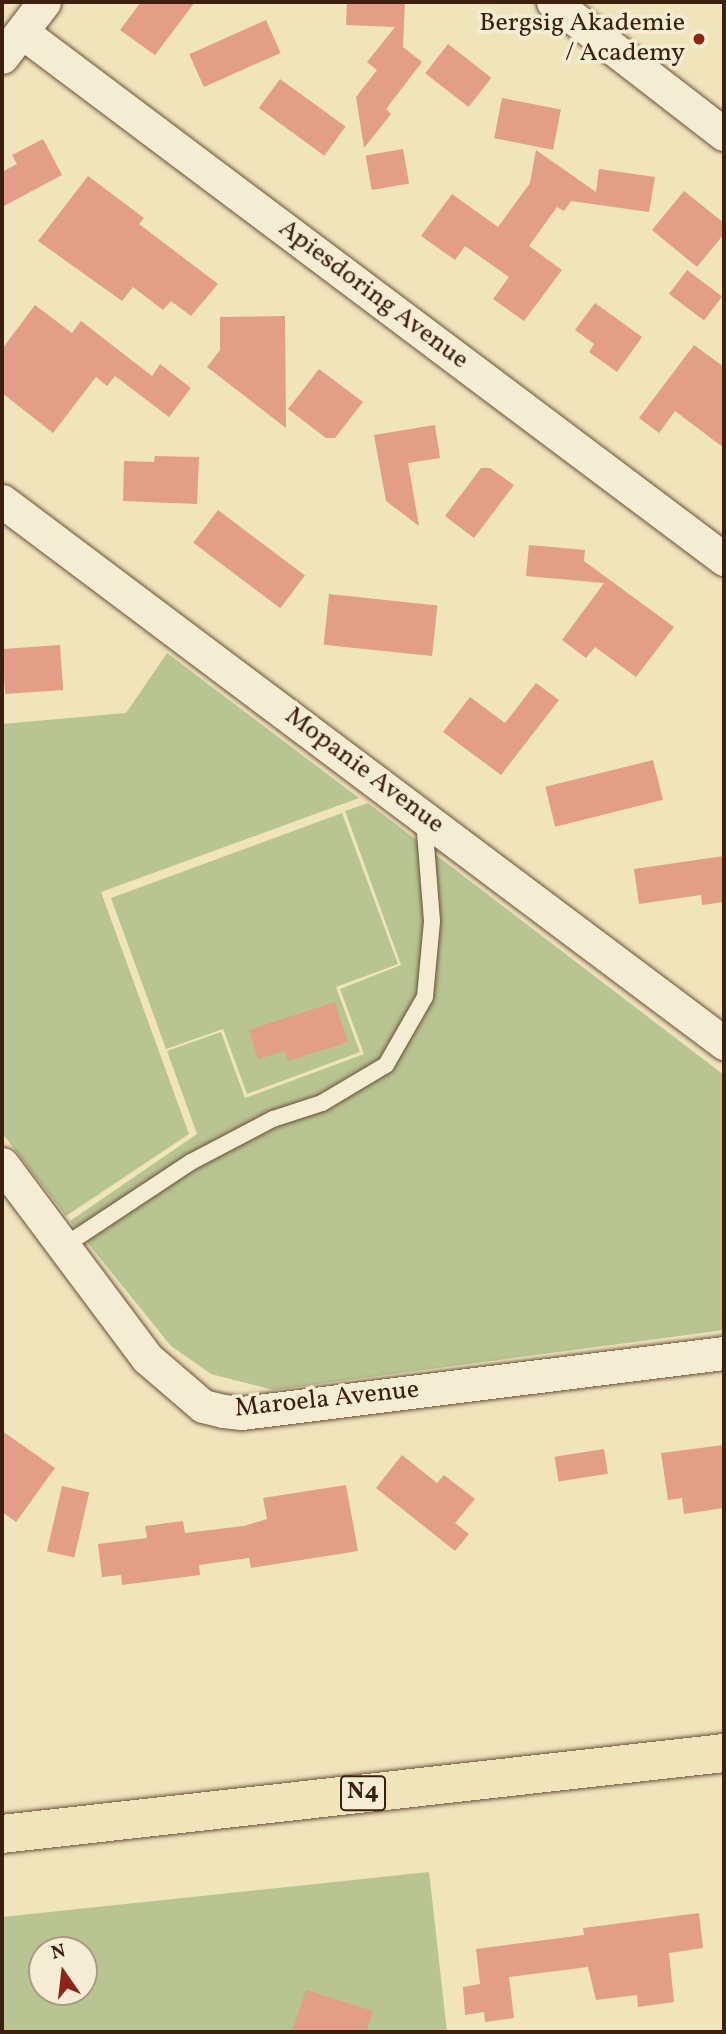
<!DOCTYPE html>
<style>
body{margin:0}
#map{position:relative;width:726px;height:2034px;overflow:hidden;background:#f0e4bb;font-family:Vollkorn,serif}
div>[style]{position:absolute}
.green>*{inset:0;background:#b8c491}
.building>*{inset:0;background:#e29e86;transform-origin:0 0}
.roads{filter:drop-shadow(0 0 2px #6a5039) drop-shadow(0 0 2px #6a5039)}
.service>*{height:16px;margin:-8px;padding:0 8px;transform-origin:8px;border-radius:8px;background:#f5edd3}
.minor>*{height:33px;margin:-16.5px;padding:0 16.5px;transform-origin:16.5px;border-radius:16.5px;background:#f5edd3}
.trunk>*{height:38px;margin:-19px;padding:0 19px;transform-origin:19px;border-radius:19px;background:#f0e4bb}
.dots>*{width:19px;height:19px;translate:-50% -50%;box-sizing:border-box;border:4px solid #f5edd3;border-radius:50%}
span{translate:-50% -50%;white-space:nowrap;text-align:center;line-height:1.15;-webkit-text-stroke:7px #f5edd3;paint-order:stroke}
.shield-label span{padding:2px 5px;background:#f5edd3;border:2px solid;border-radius:5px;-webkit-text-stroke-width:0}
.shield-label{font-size:24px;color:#3d1f0e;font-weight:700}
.poi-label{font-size:26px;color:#3d1f0e}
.right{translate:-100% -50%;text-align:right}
.street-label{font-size:26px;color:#3d1f0e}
.frame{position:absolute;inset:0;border:4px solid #3d1f0e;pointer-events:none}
.north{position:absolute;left:28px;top:1936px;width:70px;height:70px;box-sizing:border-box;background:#f5edd3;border:2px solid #ab9b84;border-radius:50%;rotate:346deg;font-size:19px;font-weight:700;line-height:28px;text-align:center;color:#3d1f0e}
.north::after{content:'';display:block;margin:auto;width:24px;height:32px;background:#8f2418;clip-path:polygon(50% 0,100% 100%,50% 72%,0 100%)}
</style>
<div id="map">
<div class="green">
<i style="clip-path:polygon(167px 653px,359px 798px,101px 892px,189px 1134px,66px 1216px,2px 1133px,2px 724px,126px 713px)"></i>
<i style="clip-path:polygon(368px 803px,724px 1075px,724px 1330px,274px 1390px,211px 1374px,171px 1346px,70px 1221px,197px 1134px,167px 1051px,221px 1032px,245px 1098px,364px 1054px,340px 989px,401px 965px,345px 811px)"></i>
<i style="clip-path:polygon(342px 813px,398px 964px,336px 987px,360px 1052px,247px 1094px,223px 1029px,166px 1049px,111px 898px)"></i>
<i style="clip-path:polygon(evenodd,429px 1872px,447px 2032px,2px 2032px,2px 1917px,429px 1872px,42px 1950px,84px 1950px,84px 1992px,42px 1992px,42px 1950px)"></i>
</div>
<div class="building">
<i style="clip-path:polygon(141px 2px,195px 2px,155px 55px,120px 30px)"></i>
<i style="clip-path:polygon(347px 2px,405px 2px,403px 47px,422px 62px,386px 109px,391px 114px,364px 148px,356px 97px,377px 70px,367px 62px,395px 27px,346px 25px)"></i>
<i style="left:266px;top:20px;width:36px;height:84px;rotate:66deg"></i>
<i style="left:448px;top:44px;width:55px;height:37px;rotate:38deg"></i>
<i style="left:280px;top:79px;width:81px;height:36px;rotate:36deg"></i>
<i style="left:502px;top:98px;width:60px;height:41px;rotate:11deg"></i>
<i style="clip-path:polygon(43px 139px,62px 175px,2px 207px,2px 172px,17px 164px,12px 155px)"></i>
<i style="left:403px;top:149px;width:35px;height:38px;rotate:80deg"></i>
<i style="clip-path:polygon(536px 150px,596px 192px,599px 169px,655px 177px,649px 212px,571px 201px,564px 211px,557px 207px,529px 246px,562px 270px,524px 321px,493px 299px,509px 277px,465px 246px,455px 260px,421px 236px,452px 194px,498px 227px,530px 183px)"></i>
<i style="clip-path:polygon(88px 176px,144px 218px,139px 224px,218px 284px,191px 316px,171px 301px,163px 310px,133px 287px,122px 301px,38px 241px)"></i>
<i style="clip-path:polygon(684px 191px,724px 223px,724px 234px,697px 267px,652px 230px)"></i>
<i style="left:687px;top:270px;width:44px;height:30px;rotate:37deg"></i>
<i style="clip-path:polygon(595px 303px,642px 337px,617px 372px,589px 352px,594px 344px,575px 330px)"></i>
<i style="clip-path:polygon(35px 305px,72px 333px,81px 321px,152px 376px,160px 364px,191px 388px,169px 417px,115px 376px,107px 386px,96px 377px,53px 433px,2px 393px,2px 349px)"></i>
<i style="clip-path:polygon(285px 316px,286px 428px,207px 367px,220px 350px,220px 317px)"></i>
<i style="clip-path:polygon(694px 345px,724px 367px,724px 448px,675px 411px,659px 433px,639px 418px)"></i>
<i style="clip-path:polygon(319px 369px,363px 402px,335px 438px,326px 438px,288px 409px)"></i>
<i style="clip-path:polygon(435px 425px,440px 458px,408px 463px,419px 526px,386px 501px,374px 435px)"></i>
<i style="clip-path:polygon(155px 456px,199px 457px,197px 504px,123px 501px,124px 461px,154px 462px)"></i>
<i style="clip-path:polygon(481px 468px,490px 468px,514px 485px,474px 538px,445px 516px)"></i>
<i style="left:218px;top:510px;width:109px;height:41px;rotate:37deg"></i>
<i style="clip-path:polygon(529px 545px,585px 550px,584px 561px,674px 627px,636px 677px,595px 647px,586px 658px,562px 640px,604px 583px,526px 576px)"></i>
<i style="left:329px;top:594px;width:109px;height:51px;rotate:6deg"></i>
<i style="left:60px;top:645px;width:45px;height:58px;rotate:86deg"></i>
<i style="clip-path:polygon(536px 683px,559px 700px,501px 775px,443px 732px,470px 697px,505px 723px)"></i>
<i style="left:653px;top:760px;width:41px;height:111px;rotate:76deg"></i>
<i style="clip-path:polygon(724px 856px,724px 902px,702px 905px,701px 895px,639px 904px,634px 869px)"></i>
<i style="clip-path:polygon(335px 1002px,348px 1042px,288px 1061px,285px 1051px,258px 1059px,249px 1030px)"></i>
<i style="clip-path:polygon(2px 1431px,55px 1468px,16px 1522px,2px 1512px)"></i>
<i style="clip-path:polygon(724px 1445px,724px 1508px,684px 1514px,682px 1498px,668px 1500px,661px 1453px)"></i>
<i style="left:604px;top:1449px;width:25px;height:50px;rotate:81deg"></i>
<i style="clip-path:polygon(402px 1455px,437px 1483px,444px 1475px,475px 1499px,455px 1523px,469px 1534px,455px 1551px,376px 1488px)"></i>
<i style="clip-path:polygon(346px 1485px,358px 1551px,251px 1568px,249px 1558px,199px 1565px,200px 1575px,122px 1585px,121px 1575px,102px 1577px,98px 1544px,147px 1538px,145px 1526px,183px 1521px,185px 1533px,244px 1526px,267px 1519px,263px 1498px)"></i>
<i style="left:62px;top:1486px;width:28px;height:67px;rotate:13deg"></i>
<i style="clip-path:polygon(699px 1913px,703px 1948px,669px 1953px,674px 2002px,638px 2007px,637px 1995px,596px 2000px,588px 1967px,509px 1977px,514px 2018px,485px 2022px,484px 2012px,465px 2015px,463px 1987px,480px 1984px,476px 1949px,584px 1935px,583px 1928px)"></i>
<i style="clip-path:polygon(306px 1990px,373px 2011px,366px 2032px,292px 2032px)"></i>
</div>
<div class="roads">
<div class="service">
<i style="left:64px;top:1246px;width:152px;rotate:-33.5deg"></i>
<i style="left:191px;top:1162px;width:93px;rotate:-27.7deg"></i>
<i style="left:273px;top:1119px;width:52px;rotate:-18.1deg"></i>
<i style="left:322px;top:1103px;width:74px;rotate:-30.7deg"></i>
<i style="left:386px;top:1065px;width:78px;rotate:-60.2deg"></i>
<i style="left:425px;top:997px;width:76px;rotate:-84.7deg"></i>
<i style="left:432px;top:921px;width:101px;rotate:-94.5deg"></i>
</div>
<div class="minor">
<i style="left:553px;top:2px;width:216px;rotate:37.7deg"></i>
<i style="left:22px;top:32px;width:878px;rotate:36.9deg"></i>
<i style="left:2px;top:57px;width:69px;rotate:-52.6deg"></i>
<i style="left:2px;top:501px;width:903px;rotate:36.9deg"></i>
<i style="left:2px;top:1164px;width:242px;rotate:53.2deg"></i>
<i style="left:147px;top:1358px;width:74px;rotate:40.6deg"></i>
<i style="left:203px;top:1406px;width:21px;rotate:14deg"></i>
<i style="left:223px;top:1411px;width:19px;rotate:6deg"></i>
<i style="left:242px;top:1413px;width:486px;rotate:-7.1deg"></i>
</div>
<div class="trunk">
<i style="left:2px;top:1834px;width:727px;rotate:-6.4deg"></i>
</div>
</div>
<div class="dots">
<i style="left:699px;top:39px;background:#8f2418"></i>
</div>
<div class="shield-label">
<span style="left:363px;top:1793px">N4</span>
</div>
<div class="poi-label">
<span class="right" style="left:685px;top:39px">Bergsig Akademie<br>/ Academy</span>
</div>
<div class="street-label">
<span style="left:373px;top:295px;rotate:37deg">Apiesdoring Avenue</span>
<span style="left:364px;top:771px;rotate:37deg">Mopanie Avenue</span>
<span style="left:327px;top:1400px;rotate:-6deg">Maroela Avenue</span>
</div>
<div class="frame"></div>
<div class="north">N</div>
</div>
